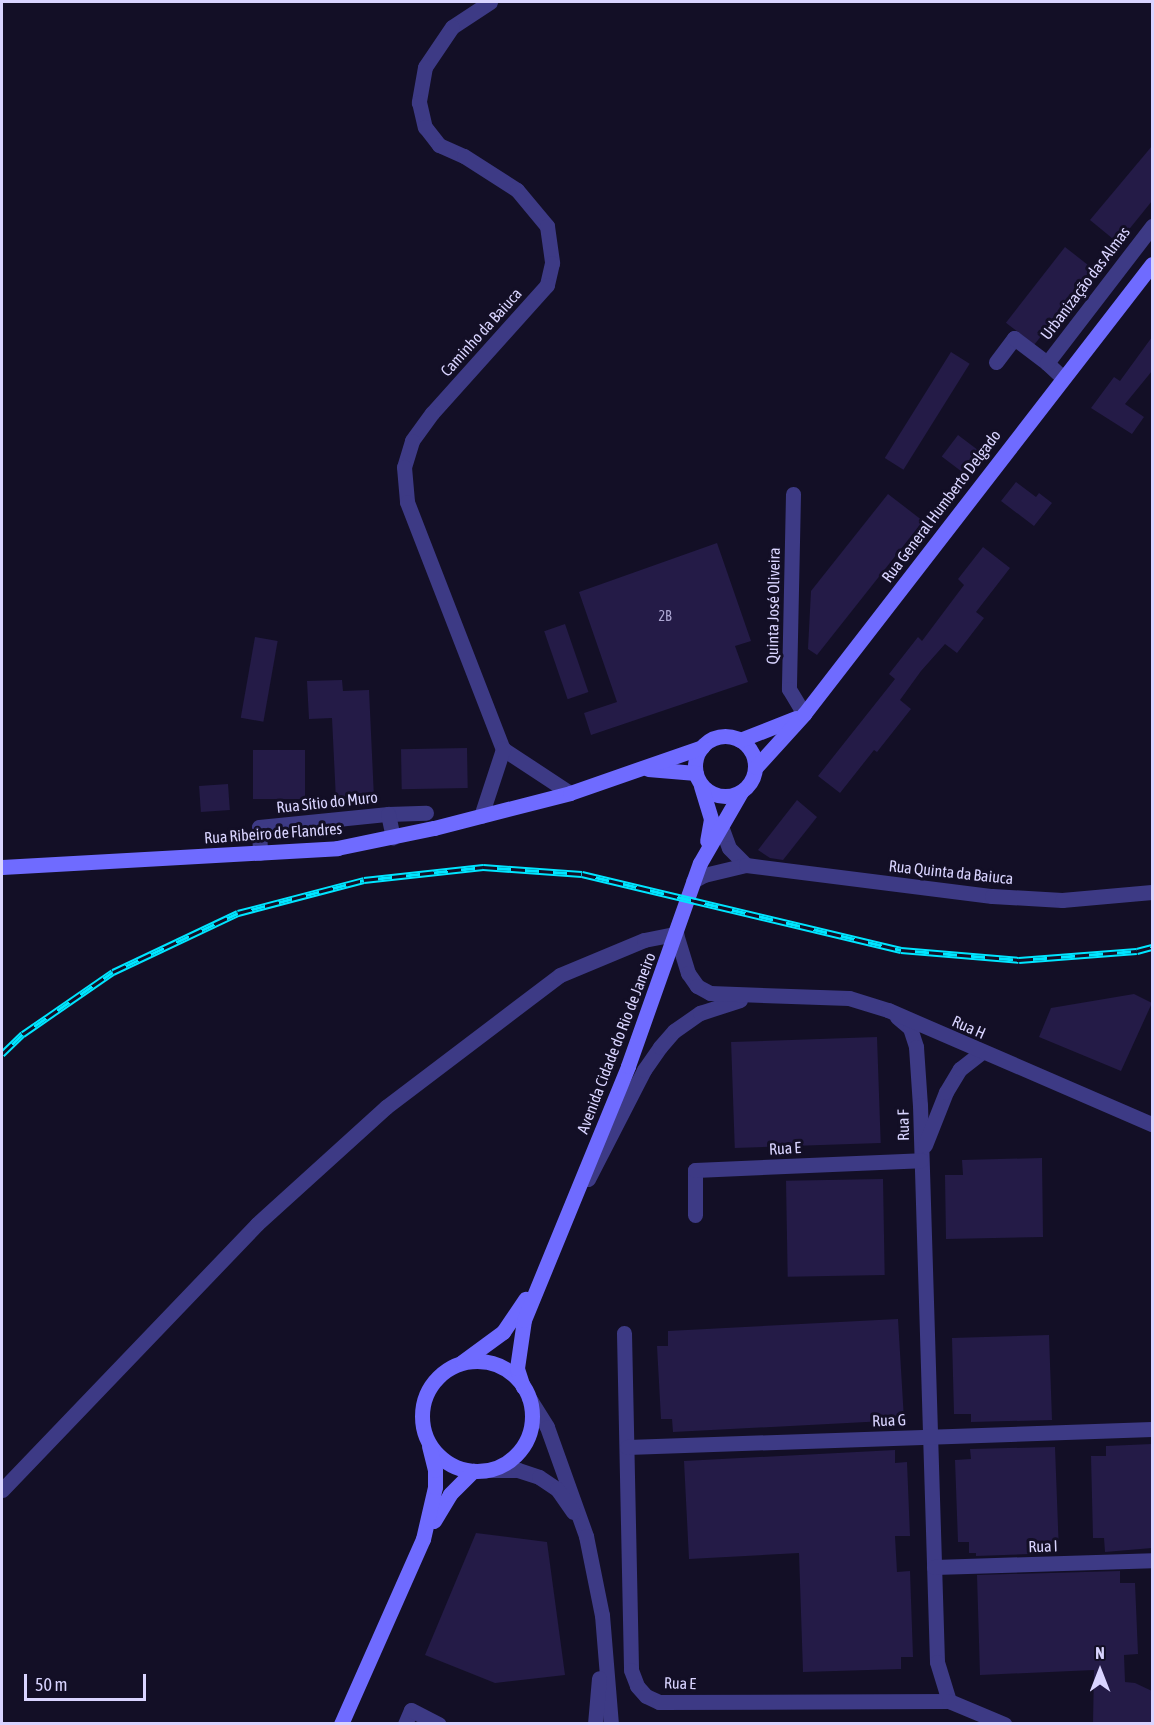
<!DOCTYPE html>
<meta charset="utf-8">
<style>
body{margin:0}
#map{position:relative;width:1154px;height:1725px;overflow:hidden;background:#130f26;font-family:"Asap Condensed",sans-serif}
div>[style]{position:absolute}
.building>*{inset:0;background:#241b47;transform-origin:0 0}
.minor>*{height:15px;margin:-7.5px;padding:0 7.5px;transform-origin:7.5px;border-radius:7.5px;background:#3d3a85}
.tertiary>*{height:15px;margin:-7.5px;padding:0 7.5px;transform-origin:7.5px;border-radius:7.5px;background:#3d3a85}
.secondary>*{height:15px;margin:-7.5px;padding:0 7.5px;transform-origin:7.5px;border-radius:7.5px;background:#6f6bff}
.secondary>.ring{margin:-7.5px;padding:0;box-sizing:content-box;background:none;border:15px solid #6f6bff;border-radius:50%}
.rail>*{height:7px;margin-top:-3.5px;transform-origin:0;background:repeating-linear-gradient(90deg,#130f26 0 14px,#00e5ff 0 28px);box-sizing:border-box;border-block:2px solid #00e5ff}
span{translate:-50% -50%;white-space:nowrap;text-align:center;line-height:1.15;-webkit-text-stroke:6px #130f26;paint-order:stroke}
.number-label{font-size:14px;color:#aca6d1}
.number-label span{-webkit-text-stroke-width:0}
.street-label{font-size:16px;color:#d9d4ff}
.frame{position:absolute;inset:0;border:3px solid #d9d4ff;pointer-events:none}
.north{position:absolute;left:1070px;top:1641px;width:60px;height:60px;-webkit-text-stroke:4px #130f26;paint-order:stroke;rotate:0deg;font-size:16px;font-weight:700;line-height:24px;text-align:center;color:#d9d4ff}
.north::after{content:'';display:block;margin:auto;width:21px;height:27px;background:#d9d4ff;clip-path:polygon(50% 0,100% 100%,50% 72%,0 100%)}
.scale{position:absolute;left:24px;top:1674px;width:122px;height:27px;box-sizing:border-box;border:3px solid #d9d4ff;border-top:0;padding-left:8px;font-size:18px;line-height:21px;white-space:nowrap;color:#d9d4ff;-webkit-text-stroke:4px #130f26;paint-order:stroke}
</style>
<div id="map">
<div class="building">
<i style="clip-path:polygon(1152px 146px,1152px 201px,1118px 243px,1090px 220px)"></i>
<i style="left:1065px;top:247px;width:36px;height:96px;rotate:38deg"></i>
<i style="clip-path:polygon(1152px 337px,1152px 371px,1125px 404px,1144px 417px,1132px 434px,1091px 408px,1114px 377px,1120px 381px)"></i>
<i style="left:951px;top:352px;width:22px;height:125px;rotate:32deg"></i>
<i style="left:958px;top:435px;width:36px;height:27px;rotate:37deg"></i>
<i style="clip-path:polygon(1016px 482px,1036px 497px,1039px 493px,1052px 503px,1034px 526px,1001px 501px)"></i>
<i style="clip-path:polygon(888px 494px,923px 521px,817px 655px,808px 649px,811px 591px)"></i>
<i style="clip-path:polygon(717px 543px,751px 641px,735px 646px,748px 682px,591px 735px,584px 713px,617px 702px,579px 592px)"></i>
<i style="clip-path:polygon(983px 547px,1010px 568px,976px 612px,984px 618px,957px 653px,945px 644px,921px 671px,900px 700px,911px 709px,877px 752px,874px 750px,840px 793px,818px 776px,895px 679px,889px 674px,918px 637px,922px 641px,964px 585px,958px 579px)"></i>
<i style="left:565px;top:624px;width:72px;height:22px;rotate:71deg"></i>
<i style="left:255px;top:637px;width:23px;height:82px;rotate:10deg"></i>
<i style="clip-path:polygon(342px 680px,343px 691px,369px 690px,374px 798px,336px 800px,332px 718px,309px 719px,307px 681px)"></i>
<i style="left:467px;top:748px;width:40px;height:66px;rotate:89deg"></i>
<i style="left:253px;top:750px;width:52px;height:49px"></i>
<i style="left:228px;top:784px;width:26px;height:29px;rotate:86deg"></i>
<i style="clip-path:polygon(797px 800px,817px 817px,783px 860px,770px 858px,758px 850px)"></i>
<i style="clip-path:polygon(1134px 994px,1152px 1003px,1121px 1071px,1039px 1037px,1051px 1008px)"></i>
<i style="left:877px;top:1037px;width:106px;height:146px;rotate:88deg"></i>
<i style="clip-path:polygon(1042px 1158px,1043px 1237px,946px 1239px,945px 1175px,963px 1175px,962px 1160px)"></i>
<i style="left:883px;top:1179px;width:96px;height:97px;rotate:89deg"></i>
<i style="clip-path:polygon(898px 1319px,904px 1420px,673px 1432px,672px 1419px,661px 1419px,657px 1346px,668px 1346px,668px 1331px)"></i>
<i style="clip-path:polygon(1049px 1335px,1052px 1420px,971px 1422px,971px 1414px,954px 1414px,952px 1338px)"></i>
<i style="clip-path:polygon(1152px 1444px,1152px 1548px,1105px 1552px,1104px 1538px,1093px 1538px,1091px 1456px,1106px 1456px,1106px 1446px)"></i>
<i style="clip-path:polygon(1055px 1447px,1059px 1553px,976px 1556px,976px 1553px,969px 1553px,969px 1542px,958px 1542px,955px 1460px,971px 1459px,970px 1449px)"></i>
<i style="clip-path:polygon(895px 1450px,895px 1463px,907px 1462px,910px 1536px,895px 1536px,897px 1572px,910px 1571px,913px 1657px,901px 1657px,901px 1669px,803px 1672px,799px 1553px,689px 1559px,684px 1461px)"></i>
<i style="clip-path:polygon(476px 1533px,547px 1542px,565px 1675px,495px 1683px,425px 1655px)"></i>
<i style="clip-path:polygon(1120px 1571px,1120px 1583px,1135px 1583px,1138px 1654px,1124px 1655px,1125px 1682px,1135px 1683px,1152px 1691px,1152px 1724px,1093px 1724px,1094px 1670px,980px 1675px,977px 1575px)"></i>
</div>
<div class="minor">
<i style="left:490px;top:2px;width:45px;rotate:146.7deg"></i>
<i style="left:452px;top:27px;width:48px;rotate:124deg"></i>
<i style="left:425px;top:67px;width:36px;rotate:100deg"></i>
<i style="left:419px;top:102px;width:26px;rotate:77deg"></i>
<i style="left:425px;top:127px;width:23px;rotate:52deg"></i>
<i style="left:439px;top:145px;width:27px;rotate:24deg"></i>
<i style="left:464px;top:156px;width:63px;rotate:32.7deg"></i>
<i style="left:517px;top:190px;width:47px;rotate:50.2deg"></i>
<i style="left:547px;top:226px;width:37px;rotate:82deg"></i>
<i style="left:552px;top:263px;width:23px;rotate:103deg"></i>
<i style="left:547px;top:285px;width:172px;rotate:131.9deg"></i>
<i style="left:432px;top:413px;width:34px;rotate:126deg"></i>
<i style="left:412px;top:441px;width:27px;rotate:107deg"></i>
<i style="left:404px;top:467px;width:35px;rotate:85deg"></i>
<i style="left:407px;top:502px;width:265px;rotate:68.8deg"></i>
<i style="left:503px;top:749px;width:80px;rotate:33.3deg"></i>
<i style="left:996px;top:362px;width:30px;rotate:-53deg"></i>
<i style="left:1014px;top:338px;width:41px;rotate:37.1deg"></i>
<i style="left:1062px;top:377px;width:21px;rotate:-137deg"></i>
<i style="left:1047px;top:363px;width:173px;rotate:-52.5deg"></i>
<i style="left:793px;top:494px;width:195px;rotate:91.2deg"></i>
<i style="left:789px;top:689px;width:29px;rotate:59deg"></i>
<i style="left:388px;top:814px;width:38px;rotate:-2deg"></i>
<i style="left:481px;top:816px;width:71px;rotate:-71.8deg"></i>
<i style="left:721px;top:826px;width:23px;rotate:70deg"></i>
<i style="left:729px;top:848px;width:24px;rotate:45deg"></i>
<i style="left:260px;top:853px;width:26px;rotate:-92deg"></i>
<i style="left:259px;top:827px;width:130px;rotate:-5.8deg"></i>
<i style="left:388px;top:814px;width:24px;rotate:78deg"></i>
<i style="left:693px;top:881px;width:13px;rotate:-29deg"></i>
<i style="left:704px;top:875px;width:43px;rotate:-13.4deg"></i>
<i style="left:746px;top:865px;width:248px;rotate:7.2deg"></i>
<i style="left:992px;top:896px;width:70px;rotate:3.3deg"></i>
<i style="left:1062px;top:900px;width:90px;rotate:-5.1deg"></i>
<i style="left:897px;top:1017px;width:17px;rotate:40deg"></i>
<i style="left:910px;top:1028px;width:20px;rotate:72deg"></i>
<i style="left:916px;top:1047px;width:58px;rotate:86.1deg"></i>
<i style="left:920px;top:1105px;width:557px;rotate:88.25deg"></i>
<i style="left:937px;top:1662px;width:41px;rotate:72.9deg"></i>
<i style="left:925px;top:1145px;width:57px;rotate:-68.4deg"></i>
<i style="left:946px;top:1092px;width:27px;rotate:-59deg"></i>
<i style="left:960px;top:1069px;width:28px;rotate:-38deg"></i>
<i style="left:588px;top:1179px;width:123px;rotate:-62.8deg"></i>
<i style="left:644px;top:1070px;width:28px;rotate:-55deg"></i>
<i style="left:660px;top:1047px;width:21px;rotate:-49deg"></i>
<i style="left:674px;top:1031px;width:32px;rotate:-35deg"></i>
<i style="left:700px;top:1013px;width:42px;rotate:-18deg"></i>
<i style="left:695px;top:1215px;width:45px;rotate:-90deg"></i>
<i style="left:695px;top:1170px;width:226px;rotate:-2.5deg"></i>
<i style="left:624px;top:1333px;width:337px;rotate:88.8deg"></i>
<i style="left:631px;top:1670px;width:17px;rotate:69deg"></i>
<i style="left:637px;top:1686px;width:13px;rotate:48deg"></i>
<i style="left:646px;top:1696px;width:14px;rotate:25deg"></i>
<i style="left:659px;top:1702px;width:290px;rotate:-0.2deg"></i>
<i style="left:949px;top:1701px;width:60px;rotate:22.7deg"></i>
<i style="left:627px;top:1447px;width:525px;rotate:-1.96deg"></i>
<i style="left:2px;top:1490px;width:368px;rotate:-46.2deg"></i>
<i style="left:257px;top:1224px;width:174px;rotate:-42.2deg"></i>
<i style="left:386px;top:1107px;width:218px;rotate:-37.2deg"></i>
<i style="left:560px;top:975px;width:91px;rotate:-22.6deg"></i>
<i style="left:644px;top:940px;width:33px;rotate:-11deg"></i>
<i style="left:676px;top:934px;width:41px;rotate:72.9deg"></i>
<i style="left:688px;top:973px;width:16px;rotate:55deg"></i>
<i style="left:697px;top:986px;width:15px;rotate:28deg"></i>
<i style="left:710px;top:993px;width:139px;rotate:2.1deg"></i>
<i style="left:849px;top:998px;width:41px;rotate:17.1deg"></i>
<i style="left:888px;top:1010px;width:288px;rotate:23.4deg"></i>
<i style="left:934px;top:1567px;width:218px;rotate:-1.8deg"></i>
<i style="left:405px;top:1724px;width:15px;rotate:-67deg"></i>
<i style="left:411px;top:1710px;width:31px;rotate:27deg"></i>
</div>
<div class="tertiary">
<i style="left:529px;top:1398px;width:34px;rotate:58deg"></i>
<i style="left:547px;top:1427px;width:116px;rotate:70.3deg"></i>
<i style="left:586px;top:1536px;width:81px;rotate:78.6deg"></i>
<i style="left:602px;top:1615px;width:109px;rotate:85.3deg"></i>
<i style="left:490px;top:1470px;width:28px"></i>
<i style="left:518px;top:1470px;width:22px;rotate:18deg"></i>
<i style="left:539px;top:1477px;width:22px;rotate:34deg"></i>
<i style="left:557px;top:1489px;width:28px;rotate:55deg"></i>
<i style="left:595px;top:1724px;width:46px;rotate:-85deg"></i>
</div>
<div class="secondary">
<i class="ring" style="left:695px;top:736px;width:45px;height:45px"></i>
<i style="left:740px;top:740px;width:60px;rotate:-21.4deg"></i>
<i style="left:756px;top:767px;width:72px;rotate:-47.8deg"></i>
<i style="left:804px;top:714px;width:569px;rotate:-52.28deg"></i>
<i style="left:648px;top:769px;width:48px;rotate:4.8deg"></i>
<i style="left:701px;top:786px;width:34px;rotate:73deg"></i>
<i style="left:711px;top:819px;width:22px;rotate:100deg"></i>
<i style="left:2px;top:867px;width:336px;rotate:-3.2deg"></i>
<i style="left:337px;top:848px;width:99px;rotate:-11.7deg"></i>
<i style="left:434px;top:828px;width:140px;rotate:-14.4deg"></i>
<i style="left:570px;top:793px;width:140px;rotate:-19.2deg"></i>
<i class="ring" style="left:422px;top:1361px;width:95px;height:95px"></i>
<i style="left:462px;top:1362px;width:51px;rotate:-36.2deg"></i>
<i style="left:503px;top:1332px;width:40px;rotate:-56deg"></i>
<i style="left:523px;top:1387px;width:20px;rotate:-108deg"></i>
<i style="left:517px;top:1368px;width:49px;rotate:-81.7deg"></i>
<i style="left:524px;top:1320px;width:274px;rotate:-67.7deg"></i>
<i style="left:628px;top:1066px;width:215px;rotate:-70.5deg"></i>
<i style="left:700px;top:863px;width:82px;rotate:-60deg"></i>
<i style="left:434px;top:1521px;width:31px;rotate:-59deg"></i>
<i style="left:450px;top:1494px;width:33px;rotate:-45deg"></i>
<i style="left:341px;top:1724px;width:202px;rotate:-66.1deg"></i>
<i style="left:423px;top:1539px;width:53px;rotate:-77deg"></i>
<i style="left:435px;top:1487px;width:17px;rotate:-90deg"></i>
<i style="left:435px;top:1470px;width:25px;rotate:-104deg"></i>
</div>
<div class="rail">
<i style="left:2px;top:1054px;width:29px;rotate:-44deg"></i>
<i style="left:23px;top:1034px;width:109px;rotate:-34.6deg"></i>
<i style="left:113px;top:972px;width:138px;rotate:-25.3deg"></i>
<i style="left:238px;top:913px;width:130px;rotate:-14.7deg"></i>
<i style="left:364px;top:880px;width:120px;rotate:-6.2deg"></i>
<i style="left:483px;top:867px;width:99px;rotate:4deg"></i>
<i style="left:582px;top:874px;width:328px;rotate:13.4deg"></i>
<i style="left:901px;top:950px;width:118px;rotate:4.8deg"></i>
<i style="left:1019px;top:960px;width:118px;rotate:-4.4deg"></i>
<i style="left:1137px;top:951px;width:16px;rotate:-15deg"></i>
</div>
<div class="number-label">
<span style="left:665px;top:616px">2B</span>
</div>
<div class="street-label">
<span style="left:1085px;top:283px;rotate:-53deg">Urbanização das Almas</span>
<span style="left:481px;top:332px;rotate:-48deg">Caminho da Baiuca</span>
<span style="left:941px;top:506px;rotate:-53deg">Rua General Humberto Delgado</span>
<span style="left:773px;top:606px;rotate:-89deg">Quinta José Oliveira</span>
<span style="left:327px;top:802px;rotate:-6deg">Rua Sítio do Muro</span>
<span style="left:273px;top:833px;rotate:-4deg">Rua Ribeiro de Flandres</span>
<span style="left:951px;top:872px;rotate:6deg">Rua Quinta da Baiuca</span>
<span style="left:969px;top:1027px;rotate:24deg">Rua H</span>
<span style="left:616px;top:1043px;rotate:-69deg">Avenida Cidade do Rio de Janeiro</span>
<span style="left:903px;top:1125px;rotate:-91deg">Rua F</span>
<span style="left:785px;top:1148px;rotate:-3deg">Rua E</span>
<span style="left:889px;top:1420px;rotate:-2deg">Rua G</span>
<span style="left:1043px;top:1546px;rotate:-2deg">Rua I</span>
<span style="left:680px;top:1683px;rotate:2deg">Rua E</span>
</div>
<div class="frame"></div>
<div class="north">N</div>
<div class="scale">50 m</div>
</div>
